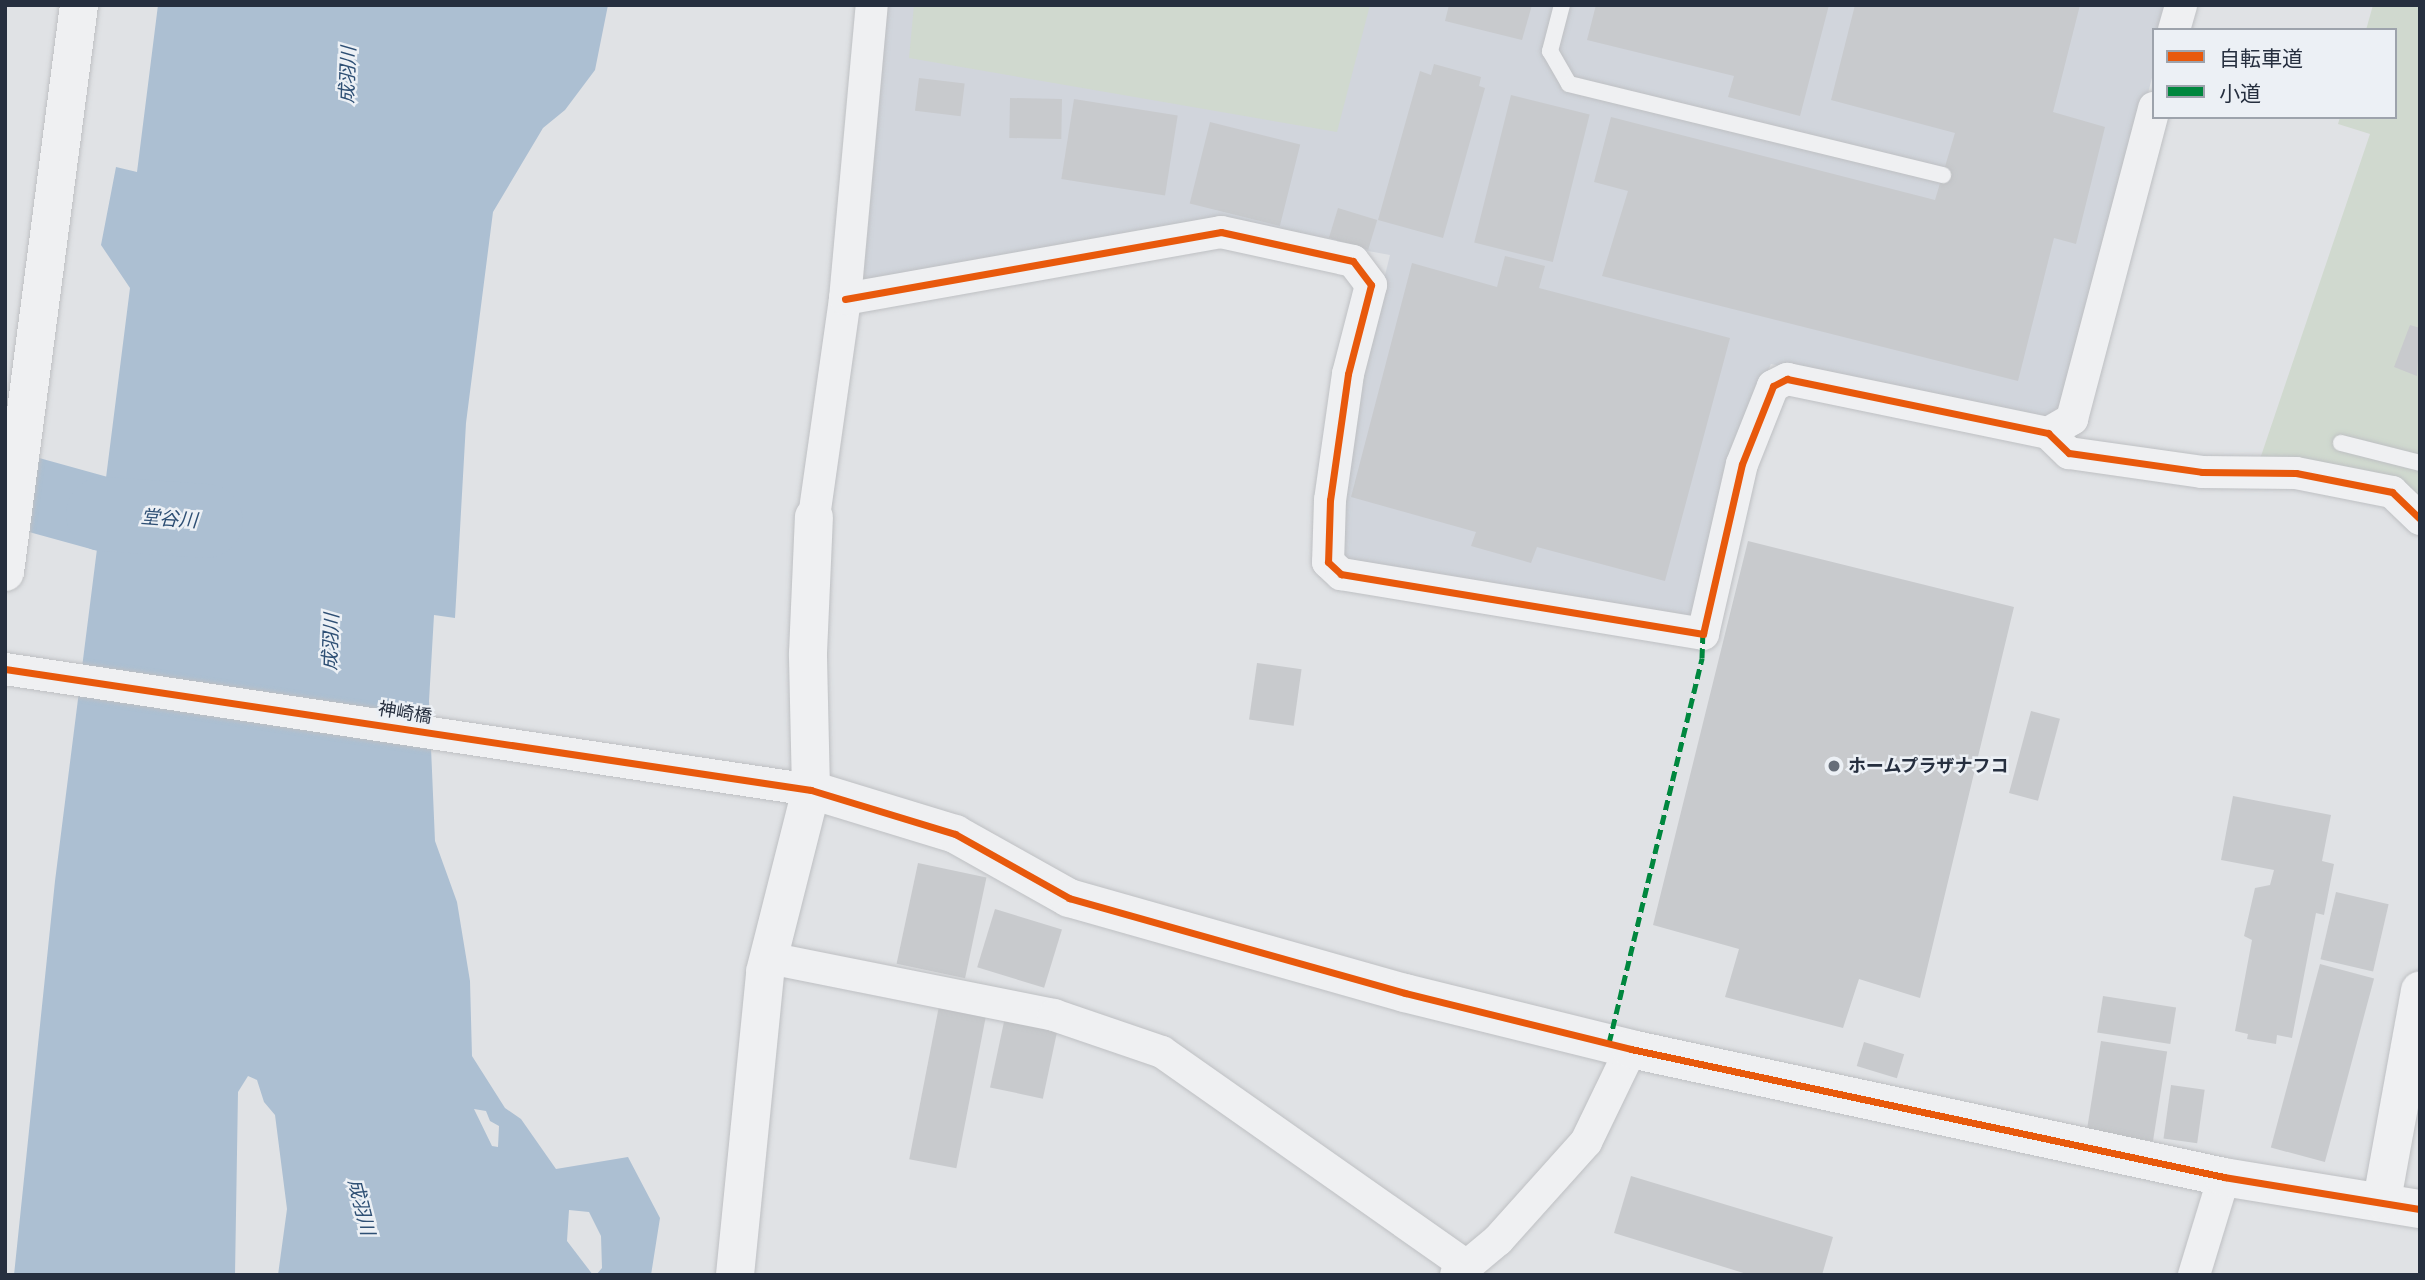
<!DOCTYPE html>
<meta charset="utf-8">
<style>
body{margin:0}
#map{position:relative;width:2425px;height:1280px;overflow:hidden;background:#e0e2e5;font-family:Montserrat,"Noto Sans JP",sans-serif}
div>[style]{position:absolute}
.built>*{inset:0;background:#d1d5dc}
.green>*{inset:0;background:#d0d9cf}
.water>*{inset:0;background:#acbfd2}
.river>*{height:74px;margin:-37px;padding:0 37px;transform-origin:37px;border-radius:37px;background:#acbfd2}
.building>*{inset:0;background:#c8cacd;transform-origin:0 0}
.roads{filter:drop-shadow(0 0 2px #bec0c3) drop-shadow(0 0 2px #bec0c3)}
.service>*{height:16px;margin:-8px;padding:0 8px;transform-origin:8px;border-radius:8px;background:#eff0f2}
.minor>*{height:32px;margin:-16px;padding:0 16px;transform-origin:16px;border-radius:16px;background:#eff0f2}
.tertiary>*{height:38px;margin:-19px;padding:0 19px;transform-origin:19px;border-radius:19px;background:#eff0f2}
.quiet>*{height:5px;margin-top:-2.5px;transform-origin:0;background:repeating-linear-gradient(90deg,#00873e 0 10px,transparent 0 15px)}
.cycleway>*{height:7px;margin:-3.5px;padding:0 3.5px;transform-origin:3.5px;border-radius:3.5px;background:#e8590c}
.dots>*{width:19px;height:19px;translate:-50% -50%;box-sizing:border-box;border:4px solid #ecf0f5;border-radius:50%}
span{translate:-50% -50%;white-space:nowrap;text-align:center;line-height:1.15;-webkit-text-stroke:5px #ecf0f5;paint-order:stroke}
.street-label{font-size:18px;color:#262f3f}
.poi-label{font-size:18px;color:#262f3f;font-weight:700}
.left{translate:0 -50%;text-align:left}
.water-label{font-size:19px;color:#2e4f74;font-style:italic}
.frame{position:absolute;inset:0;border:7px solid #262f3f;pointer-events:none}
.legend{position:absolute;left:2152px;top:28px;width:245px;height:91px;box-sizing:border-box;background:#ecf0f5;border:2px solid #9da3ac;margin:0;padding:9px 12px;list-style:none;font-size:21px;color:#262f3f}
.legend li{display:flex;align-items:center;gap:14px;height:35px}
.legend b{width:35px;border:2px solid #9da3ac}
</style>
<div id="map">
<div class="built">
<i style="clip-path:polygon(884px 5px,2170px 5px,2164px 30px,2154px 30px,2154px 70px,2070px 395px,2048px 417px,1771px 364px,1729px 454px,1692px 622px,1346px 564px,1338px 549px,1362px 368px,1390px 255px,1227px 225px,904px 276px,856px 279px)"></i>
</div>
<div class="green">
<i style="clip-path:polygon(914px 5px,1370px 5px,1337px 132px,909px 58px)"></i>
<i style="clip-path:polygon(2373px 5px,2420px 5px,2420px 505px,2259px 462px,2370px 134px,2338px 124px,2340px 117px,2395px 117px,2395px 30px,2366px 30px)"></i>
</div>
<div class="water">
<i style="clip-path:polygon(evenodd,158px 5px,608px 5px,595px 70px,565px 110px,543px 128px,493px 212px,466px 423px,455px 618px,434px 615px,429px 701px,435px 841px,457px 902px,470px 981px,472px 1056px,505px 1108px,521px 1119px,556px 1169px,628px 1157px,660px 1218px,651px 1275px,596px 1275px,602px 1268px,601px 1236px,589px 1212px,569px 1210px,567px 1241px,593px 1275px,278px 1275px,287px 1209px,275px 1115px,264px 1102px,257px 1080px,248px 1076px,238px 1092px,235px 1275px,14px 1275px,55px 881px,130px 288px,101px 245px,116px 167px,137px 172px,158px 5px,474px 1109px,486px 1111px,490px 1121px,499px 1126px,498px 1147px,492px 1146px,474px 1109px)"></i>
</div>
<div class="river">
<i style="left:5px;top:487px;width:102px;rotate:15.4deg"></i>
<i style="left:103px;top:514px;width:103px;rotate:3.9deg"></i>
</div>
<div class="building">
<i style="clip-path:polygon(1449px 5px,1532px 5px,1522px 40px,1445px 21px)"></i>
<i style="clip-path:polygon(1596px 5px,1829px 5px,1800px 116px,1728px 97px,1734px 76px,1587px 40px)"></i>
<i style="clip-path:polygon(1855px 5px,2080px 5px,2053px 112px,2105px 127px,2076px 244px,2054px 238px,2018px 381px,1602px 276px,1628px 191px,1594px 182px,1611px 117px,1935px 200px,1955px 133px,1831px 100px)"></i>
<i style="clip-path:polygon(1434px 64px,1481px 77px,1479px 86px,1485px 88px,1443px 238px,1378px 220px,1420px 71px,1431px 75px)"></i>
<i style="left:919px;top:78px;width:46px;height:33px;rotate:7deg"></i>
<i style="left:1511px;top:95px;width:81px;height:152px;rotate:14deg"></i>
<i style="left:1010px;top:98px;width:52px;height:40px;rotate:1deg"></i>
<i style="left:1074px;top:99px;width:105px;height:81px;rotate:9deg"></i>
<i style="left:1210px;top:122px;width:93px;height:84px;rotate:14deg"></i>
<i style="left:1338px;top:208px;width:41px;height:31px;rotate:17deg"></i>
<i style="clip-path:polygon(1505px 256px,1545px 266px,1539px 288px,1730px 338px,1665px 581px,1537px 547px,1531px 563px,1471px 546px,1476px 532px,1351px 497px,1412px 263px,1497px 287px)"></i>
<i style="clip-path:polygon(2410px 325px,2420px 328px,2417px 376px,2394px 367px)"></i>
<i style="clip-path:polygon(1748px 541px,2014px 607px,1920px 998px,1859px 979px,1843px 1028px,1725px 997px,1739px 949px,1653px 925px)"></i>
<i style="left:1257px;top:663px;width:45px;height:57px;rotate:8deg"></i>
<i style="left:2031px;top:711px;width:30px;height:85px;rotate:15deg"></i>
<i style="clip-path:polygon(2233px 796px,2331px 815px,2322px 861px,2334px 864px,2324px 915px,2316px 913px,2292px 1038px,2277px 1035px,2276px 1044px,2247px 1039px,2248px 1034px,2235px 1031px,2252px 940px,2244px 936px,2255px 888px,2270px 885px,2274px 870px,2221px 860px)"></i>
<i style="left:918px;top:863px;width:70px;height:103px;rotate:12deg"></i>
<i style="left:2336px;top:892px;width:54px;height:69px;rotate:13deg"></i>
<i style="left:995px;top:909px;width:70px;height:61px;rotate:17deg"></i>
<i style="left:2320px;top:964px;width:56px;height:190px;rotate:15deg"></i>
<i style="left:2103px;top:996px;width:74px;height:37px;rotate:9deg"></i>
<i style="left:939px;top:1006px;width:48px;height:156px;rotate:11deg"></i>
<i style="left:1005px;top:1017px;width:54px;height:72px;rotate:12deg"></i>
<i style="left:2101px;top:1041px;width:67px;height:91px;rotate:9deg"></i>
<i style="left:1864px;top:1042px;width:42px;height:25px;rotate:17deg"></i>
<i style="left:2171px;top:1085px;width:34px;height:54px;rotate:8deg"></i>
<i style="clip-path:polygon(1631px 1176px,1833px 1237px,1822px 1275px,1750px 1275px,1614px 1233px)"></i>
</div>
<div class="roads">
<div class="service">
<i style="left:1562px;top:5px;width:48px;rotate:104.6deg"></i>
<i style="left:1550px;top:51px;width:38px;rotate:60deg"></i>
<i style="left:1569px;top:84px;width:385px;rotate:13.7deg"></i>
<i style="left:2341px;top:443px;width:81px;rotate:14.2deg"></i>
</div>
<div class="minor">
<i style="left:2174px;top:30px;width:26px;rotate:-74deg"></i>
<i style="left:845px;top:299px;width:382px;rotate:-10.1deg"></i>
<i style="left:1221px;top:232px;width:135px;rotate:12.4deg"></i>
<i style="left:1353px;top:261px;width:30px;rotate:53deg"></i>
<i style="left:1371px;top:285px;width:92px;rotate:104.5deg"></i>
<i style="left:1348px;top:374px;width:127px;rotate:98.1deg"></i>
<i style="left:1330px;top:500px;width:62px;rotate:91.8deg"></i>
<i style="left:1328px;top:562px;width:18px;rotate:43deg"></i>
<i style="left:1341px;top:574px;width:367px;rotate:9.4deg"></i>
<i style="left:1703px;top:634px;width:174px;rotate:-77.1deg"></i>
<i style="left:1742px;top:464px;width:84px;rotate:-68.3deg"></i>
<i style="left:1773px;top:386px;width:16px;rotate:-27deg"></i>
<i style="left:1787px;top:379px;width:267px;rotate:11.7deg"></i>
<i style="left:2048px;top:433px;width:29px;rotate:44deg"></i>
<i style="left:2069px;top:453px;width:134px;rotate:8.1deg"></i>
<i style="left:2202px;top:472px;width:94px;rotate:0.6deg"></i>
<i style="left:2296px;top:473px;width:98px;rotate:11.2deg"></i>
<i style="left:2392px;top:492px;width:39px;rotate:44deg"></i>
<i style="left:2048px;top:433px;width:28px;rotate:-30deg"></i>
<i style="left:2072px;top:419px;width:322px;rotate:-75.2deg"></i>
<i style="left:814px;top:517px;width:220px;rotate:-81.9deg"></i>
<i style="left:845px;top:299px;width:295px;rotate:-84.8deg"></i>
<i style="left:5px;top:669px;width:815px;rotate:8.54deg"></i>
<i style="left:769px;top:958px;width:291px;rotate:11.3deg"></i>
<i style="left:1054px;top:1015px;width:114px;rotate:18.9deg"></i>
<i style="left:1162px;top:1052px;width:372px;rotate:35.1deg"></i>
<i style="left:1456px;top:1275px;width:55px;rotate:-39.8deg"></i>
<i style="left:1498px;top:1240px;width:132px;rotate:-48.1deg"></i>
<i style="left:1586px;top:1142px;width:103px;rotate:-64.2deg"></i>
<i style="left:2194px;top:1275px;width:102px;rotate:-73deg"></i>
</div>
<div class="tertiary">
<i style="left:5px;top:572px;width:572px;rotate:-82.56deg"></i>
<i style="left:811px;top:790px;width:151px;rotate:17deg"></i>
<i style="left:955px;top:834px;width:131px;rotate:29.3deg"></i>
<i style="left:1069px;top:898px;width:349px;rotate:15.8deg"></i>
<i style="left:1405px;top:993px;width:233px;rotate:13.9deg"></i>
<i style="left:1631px;top:1049px;width:607px;rotate:12.18deg"></i>
<i style="left:2224px;top:1177px;width:199px;rotate:9.3deg"></i>
<i style="left:2382px;top:1200px;width:213px;rotate:-79.7deg"></i>
<i style="left:735px;top:1275px;width:304px;rotate:-84.3deg"></i>
<i style="left:765px;top:972px;width:188px;rotate:-75.8deg"></i>
<i style="left:811px;top:790px;width:137px;rotate:-91.3deg"></i>
<i style="left:808px;top:653px;width:136px;rotate:-87.5deg"></i>
</div>
</div>
<div class="quiet">
<i style="left:1609px;top:1043px;width:396px;rotate:-76.4deg"></i>
<i style="left:1702px;top:658px;width:24px;rotate:-88deg"></i>
</div>
<div class="cycleway">
<i style="left:845px;top:299px;width:382px;rotate:-10.1deg"></i>
<i style="left:1221px;top:232px;width:135px;rotate:12.4deg"></i>
<i style="left:1353px;top:261px;width:30px;rotate:53deg"></i>
<i style="left:1371px;top:285px;width:92px;rotate:104.5deg"></i>
<i style="left:1348px;top:374px;width:127px;rotate:98.1deg"></i>
<i style="left:1330px;top:500px;width:62px;rotate:91.8deg"></i>
<i style="left:1328px;top:562px;width:18px;rotate:43deg"></i>
<i style="left:1341px;top:574px;width:367px;rotate:9.4deg"></i>
<i style="left:1703px;top:634px;width:174px;rotate:-77.1deg"></i>
<i style="left:1742px;top:464px;width:84px;rotate:-68.3deg"></i>
<i style="left:1773px;top:386px;width:16px;rotate:-27deg"></i>
<i style="left:1787px;top:379px;width:267px;rotate:11.7deg"></i>
<i style="left:2048px;top:433px;width:29px;rotate:44deg"></i>
<i style="left:2069px;top:453px;width:134px;rotate:8.1deg"></i>
<i style="left:2202px;top:472px;width:94px;rotate:0.6deg"></i>
<i style="left:2296px;top:473px;width:98px;rotate:11.2deg"></i>
<i style="left:2392px;top:492px;width:39px;rotate:44deg"></i>
<i style="left:5px;top:669px;width:815px;rotate:8.54deg"></i>
<i style="left:811px;top:790px;width:151px;rotate:17deg"></i>
<i style="left:955px;top:834px;width:131px;rotate:29.3deg"></i>
<i style="left:1069px;top:898px;width:349px;rotate:15.8deg"></i>
<i style="left:1405px;top:993px;width:233px;rotate:13.9deg"></i>
<i style="left:1631px;top:1049px;width:607px;rotate:12.18deg"></i>
<i style="left:2224px;top:1177px;width:199px;rotate:9.3deg"></i>
</div>
<div class="dots">
<i style="left:1834px;top:766px;background:#676e79"></i>
</div>
<div class="street-label">
<span style="left:405px;top:713px;rotate:9deg">神崎橋</span>
</div>
<div class="poi-label">
<span class="left" style="left:1848px;top:766px">ホームプラザナフコ</span>
</div>
<div class="water-label">
<span style="left:348px;top:75px;rotate:-88deg">成羽川</span>
<span style="left:169px;top:519px;rotate:4deg">堂谷川</span>
<span style="left:331px;top:642px;rotate:-88deg">成羽川</span>
<span style="left:361px;top:1207px;rotate:76deg">成羽川</span>
</div>
<div class="frame"></div>
<ul class="legend">
<li><b style="height:9px;background:#e8590c"></b>自転車道</li>
<li><b style="height:9px;background:#00873e"></b>小道</li>
</ul>
</div>
